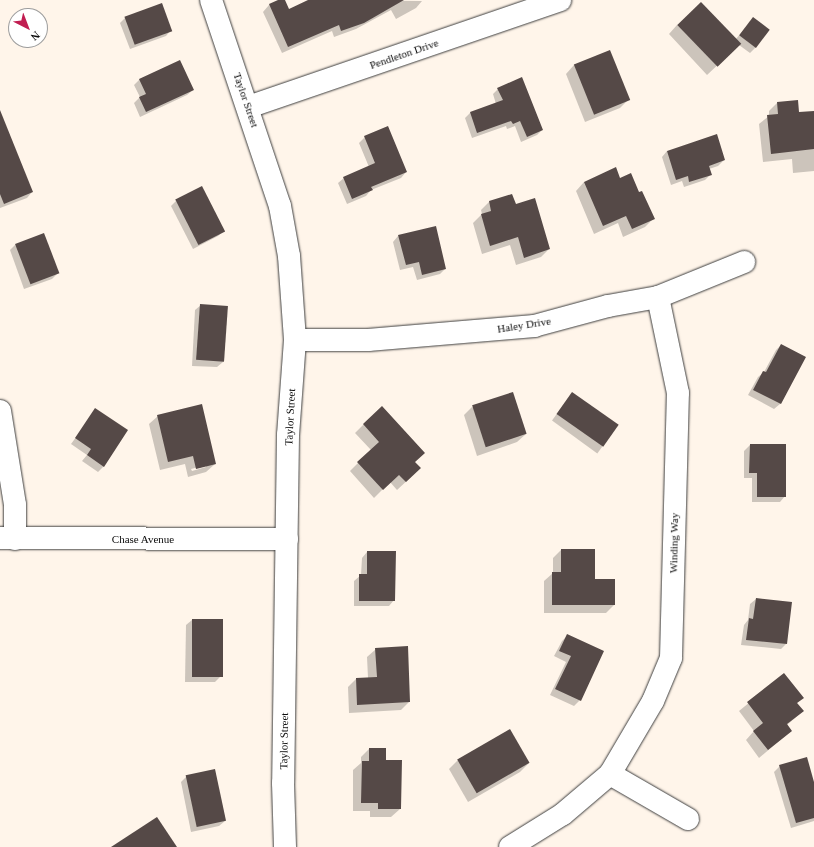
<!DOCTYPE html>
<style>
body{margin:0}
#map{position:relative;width:814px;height:847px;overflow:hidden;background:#fff5ea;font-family:Georgia,serif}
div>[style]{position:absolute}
.shadow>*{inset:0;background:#0003;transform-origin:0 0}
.building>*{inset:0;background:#554947;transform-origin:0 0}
.roads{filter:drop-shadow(0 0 1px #3e3e3e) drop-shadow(0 0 1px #3e3e3e)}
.minor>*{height:22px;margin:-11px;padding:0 11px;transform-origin:11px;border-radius:11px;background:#fff}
span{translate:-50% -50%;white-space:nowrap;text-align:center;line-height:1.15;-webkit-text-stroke:4px #fff;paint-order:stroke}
.street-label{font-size:11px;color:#0b0b0b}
.north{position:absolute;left:8px;top:8px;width:40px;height:40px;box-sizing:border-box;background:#fff;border:1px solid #9d9d9d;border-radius:50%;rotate:138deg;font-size:11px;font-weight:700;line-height:16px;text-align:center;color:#0b0b0b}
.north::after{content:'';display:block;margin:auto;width:14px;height:18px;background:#c11e51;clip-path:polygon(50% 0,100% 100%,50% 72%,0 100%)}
</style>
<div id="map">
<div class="shadow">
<i style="clip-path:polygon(280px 0,283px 0,288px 10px,310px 0,422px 1px,416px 8px,396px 19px,391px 10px,356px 29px,334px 37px,332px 31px,282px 53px,263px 12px,269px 5px)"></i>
<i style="clip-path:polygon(126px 17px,171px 30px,166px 36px,130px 49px,120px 23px)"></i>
<i style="clip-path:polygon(753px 19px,769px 30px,755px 48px,750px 53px,739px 45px,707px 75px,669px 34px,677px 25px,735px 40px)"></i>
<i style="clip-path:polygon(610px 52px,628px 100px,620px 108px,585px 122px,566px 74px,574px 65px)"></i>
<i style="clip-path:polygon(140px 79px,193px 90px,187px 95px,140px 117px,134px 103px,140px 97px,134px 85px)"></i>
<i style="clip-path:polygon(499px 88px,542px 130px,537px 135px,521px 142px,515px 126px,507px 129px,506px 126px,472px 138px,465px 118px,470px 113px,496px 104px,493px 94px)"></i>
<i style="clip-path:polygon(777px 103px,798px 113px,814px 112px,814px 171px,793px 173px,792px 159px,763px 162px,759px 124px,769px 116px,769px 111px)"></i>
<i style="clip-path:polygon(0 112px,32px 192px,27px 198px,0 208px)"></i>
<i style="clip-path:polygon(365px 137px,406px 172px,401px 178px,371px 190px,366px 196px,347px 204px,338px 183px,344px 178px,369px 167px,359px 143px)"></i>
<i style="clip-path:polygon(667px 151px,724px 160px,718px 166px,709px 169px,711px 174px,705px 180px,684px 187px,682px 181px,671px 185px,662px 157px)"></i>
<i style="clip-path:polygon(620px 179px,639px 194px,653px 219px,645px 227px,623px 237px,618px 223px,594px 234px,576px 191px,584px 182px)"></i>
<i style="clip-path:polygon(512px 195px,515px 206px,549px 249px,541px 257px,516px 265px,510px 245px,482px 254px,473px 223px,482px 214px,481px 210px,489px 202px)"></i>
<i style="clip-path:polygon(176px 201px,224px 231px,218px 236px,193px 249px,171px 206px)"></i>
<i style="clip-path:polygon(398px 236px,445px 269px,440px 274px,417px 280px,413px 267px,400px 270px,393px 242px)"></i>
<i style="clip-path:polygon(15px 245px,58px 273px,52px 279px,24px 289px,10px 250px)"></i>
<i style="clip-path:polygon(201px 305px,223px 362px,217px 367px,192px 366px,195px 310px)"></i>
<i style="clip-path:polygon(781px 345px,805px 357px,780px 404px,774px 409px,748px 395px,758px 377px,764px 372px,776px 350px)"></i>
<i style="left:572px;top:393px;width:56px;height:34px;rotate:36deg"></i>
<i style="clip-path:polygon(472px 407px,526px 434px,517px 442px,477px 456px,464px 415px)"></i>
<i style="clip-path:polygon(96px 410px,104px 466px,98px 472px,82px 461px,87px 455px,71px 444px)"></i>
<i style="clip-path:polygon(evenodd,158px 416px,215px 464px,206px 472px,188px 477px,185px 464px,160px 470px,149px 424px,158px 416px,206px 465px,206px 467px,192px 471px,191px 469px,206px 465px)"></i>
<i style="clip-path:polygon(364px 424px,414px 462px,411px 477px,397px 490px,390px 482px,374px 498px,350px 471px,371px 450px,355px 433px)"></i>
<i style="clip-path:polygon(750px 445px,785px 445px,785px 496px,780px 502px,752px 502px,752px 478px,744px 478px,744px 451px)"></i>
<i style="clip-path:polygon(561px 550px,594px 580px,614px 605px,606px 613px,544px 613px,544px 581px,553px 573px,553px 558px)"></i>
<i style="clip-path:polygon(367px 552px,394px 600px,389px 606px,354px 606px,354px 581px,361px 575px,362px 558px)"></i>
<i style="clip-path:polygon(756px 599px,786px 644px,781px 649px,741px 645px,744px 625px,748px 620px,750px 604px)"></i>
<i style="clip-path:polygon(192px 620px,220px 677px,215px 682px,185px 682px,186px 625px)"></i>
<i style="clip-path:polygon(568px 635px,580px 700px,574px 706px,550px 695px,566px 662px,554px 656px,562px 641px)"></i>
<i style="clip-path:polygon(376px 649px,409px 702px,401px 710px,349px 713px,348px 687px,356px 679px,368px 678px,367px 657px)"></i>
<i style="clip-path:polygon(784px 674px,797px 703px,803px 711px,787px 725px,791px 731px,759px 758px,746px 740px,754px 731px,739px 711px)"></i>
<i style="clip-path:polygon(509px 730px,529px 763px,520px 772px,468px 802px,449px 769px,457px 761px)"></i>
<i style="clip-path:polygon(369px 749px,385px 761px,400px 809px,391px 817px,370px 817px,370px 811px,353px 811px,353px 770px,361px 763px,361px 757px)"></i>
<i style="clip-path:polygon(780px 766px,814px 786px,814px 821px,791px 828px,774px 772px)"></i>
<i style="clip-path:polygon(187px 776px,225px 821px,219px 826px,191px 832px,181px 782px)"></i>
</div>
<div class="building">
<i style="clip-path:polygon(278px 0,285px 0,289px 9px,308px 0,404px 0,364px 23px,341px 31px,339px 25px,288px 47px,269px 4px)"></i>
<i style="left:701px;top:2px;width:58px;height:33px;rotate:46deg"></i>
<i style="left:162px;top:3px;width:30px;height:40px;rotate:70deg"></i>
<i style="left:753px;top:17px;width:21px;height:23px;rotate:37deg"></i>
<i style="left:610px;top:50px;width:54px;height:39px;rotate:68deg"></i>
<i style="clip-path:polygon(180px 60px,194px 90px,146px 112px,139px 97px,146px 94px,139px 79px)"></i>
<i style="clip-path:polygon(522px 77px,543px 130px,527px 137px,520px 121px,513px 124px,511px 121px,477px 133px,470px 112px,503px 100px,497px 88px)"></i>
<i style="clip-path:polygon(798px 100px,799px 112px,814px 111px,814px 149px,771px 154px,767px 115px,778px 114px,777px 102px)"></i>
<i style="clip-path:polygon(0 110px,33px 192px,4px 204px,0 194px)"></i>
<i style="clip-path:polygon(388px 126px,407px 172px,371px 187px,373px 190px,352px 199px,343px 177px,375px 163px,364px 136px)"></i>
<i style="clip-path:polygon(717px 134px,725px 160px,709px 166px,712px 175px,689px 182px,688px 176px,676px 180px,667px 151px)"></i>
<i style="clip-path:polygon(616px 167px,620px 178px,631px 173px,639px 192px,642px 191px,655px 219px,632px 229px,626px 216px,603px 226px,584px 182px)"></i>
<i style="left:202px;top:186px;width:51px;height:30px;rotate:63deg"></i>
<i style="clip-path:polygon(512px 194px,516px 204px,535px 198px,550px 249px,524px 258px,518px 237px,490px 246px,481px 214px,491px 211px,489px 201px)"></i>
<i style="clip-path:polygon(436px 226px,446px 269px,422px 275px,419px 262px,406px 265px,398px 235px)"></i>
<i style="left:44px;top:233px;width:43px;height:31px;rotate:69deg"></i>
<i style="left:200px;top:304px;width:28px;height:56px;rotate:4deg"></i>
<i style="clip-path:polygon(781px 344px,806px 357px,781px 404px,753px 390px,763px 371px,766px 372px)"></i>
<i style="left:513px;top:392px;width:44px;height:43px;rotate:72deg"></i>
<i style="left:572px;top:392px;width:57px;height:27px;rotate:35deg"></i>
<i style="clip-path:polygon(202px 404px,216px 464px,196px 469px,193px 456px,168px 462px,157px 415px)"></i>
<i style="clip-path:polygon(382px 406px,425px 453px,415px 462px,421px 468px,406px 482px,399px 475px,383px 490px,357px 462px,379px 442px,363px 424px)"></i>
<i style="clip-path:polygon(95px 408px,128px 430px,104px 467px,87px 455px,91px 449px,75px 438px)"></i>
<i style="clip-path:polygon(750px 444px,786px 444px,786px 497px,757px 497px,757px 473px,749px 473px)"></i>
<i style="clip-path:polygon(561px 549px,595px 549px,595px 579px,615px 579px,615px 605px,552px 605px,552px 572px,561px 572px)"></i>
<i style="clip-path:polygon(367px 551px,396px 551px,395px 601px,359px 601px,359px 574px,367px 574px)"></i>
<i style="clip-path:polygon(756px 598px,792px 602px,787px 644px,746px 640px,749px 618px,753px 619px)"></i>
<i style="left:192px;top:619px;width:31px;height:58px"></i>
<i style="clip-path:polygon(567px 634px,604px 651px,581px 701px,555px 689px,571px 656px,559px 651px)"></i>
<i style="clip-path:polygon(408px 646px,410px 702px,357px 705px,356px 678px,377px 677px,375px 648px)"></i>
<i style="clip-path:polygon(784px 673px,804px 698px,797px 703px,804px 711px,787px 724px,792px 731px,768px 750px,753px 731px,763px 723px,747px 702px)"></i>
<i style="left:510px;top:729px;width:39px;height:61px;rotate:60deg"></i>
<i style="clip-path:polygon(369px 748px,386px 748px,386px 760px,402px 760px,401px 809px,378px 809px,378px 803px,361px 803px,362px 761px,369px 761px)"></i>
<i style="clip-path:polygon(807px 757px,814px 782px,814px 818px,796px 823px,779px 765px)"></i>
<i style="left:215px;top:769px;width:53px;height:30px;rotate:78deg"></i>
<i style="clip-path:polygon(157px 817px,177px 847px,111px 847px)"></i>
</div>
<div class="roads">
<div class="minor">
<i style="left:211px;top:0;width:217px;rotate:71.5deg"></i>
<i style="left:280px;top:206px;width:51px;rotate:79.8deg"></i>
<i style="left:289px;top:256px;width:84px;rotate:85.9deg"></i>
<i style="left:295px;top:340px;width:95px;rotate:94.2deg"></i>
<i style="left:288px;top:435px;width:348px;rotate:90.8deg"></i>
<i style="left:283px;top:783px;width:64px;rotate:88.2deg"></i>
<i style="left:248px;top:107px;width:330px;rotate:-18.9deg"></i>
<i style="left:295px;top:340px;width:73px"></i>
<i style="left:368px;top:340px;width:167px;rotate:-4.8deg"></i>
<i style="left:534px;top:326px;width:77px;rotate:-15.1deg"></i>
<i style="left:608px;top:306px;width:51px;rotate:-10.2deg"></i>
<i style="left:658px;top:297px;width:93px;rotate:-22.1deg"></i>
<i style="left:0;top:411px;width:95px;rotate:80.9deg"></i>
<i style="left:15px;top:505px;width:34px;rotate:90deg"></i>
<i style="left:0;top:538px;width:287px;rotate:0.2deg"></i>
<i style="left:610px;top:774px;width:90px;rotate:30deg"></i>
<i style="left:510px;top:847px;width:62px;rotate:-31.9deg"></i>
<i style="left:563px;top:814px;width:62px;rotate:-40.4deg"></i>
<i style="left:610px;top:774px;width:85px;rotate:-59.5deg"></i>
<i style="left:653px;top:701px;width:47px;rotate:-67.3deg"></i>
<i style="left:671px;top:658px;width:265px;rotate:-88.5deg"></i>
<i style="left:678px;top:393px;width:98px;rotate:-101.8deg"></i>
</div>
</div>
<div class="street-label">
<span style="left:404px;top:54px;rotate:-19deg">Pendleton Drive</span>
<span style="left:246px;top:100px;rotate:71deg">Taylor Street</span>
<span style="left:524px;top:325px;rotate:-9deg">Haley Drive</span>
<span style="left:290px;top:417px;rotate:-87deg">Taylor Street</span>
<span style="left:143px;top:539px">Chase Avenue</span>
<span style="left:674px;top:543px;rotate:-89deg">Winding Way</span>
<span style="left:284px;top:741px;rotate:-89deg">Taylor Street</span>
</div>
<div class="north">N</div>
</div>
